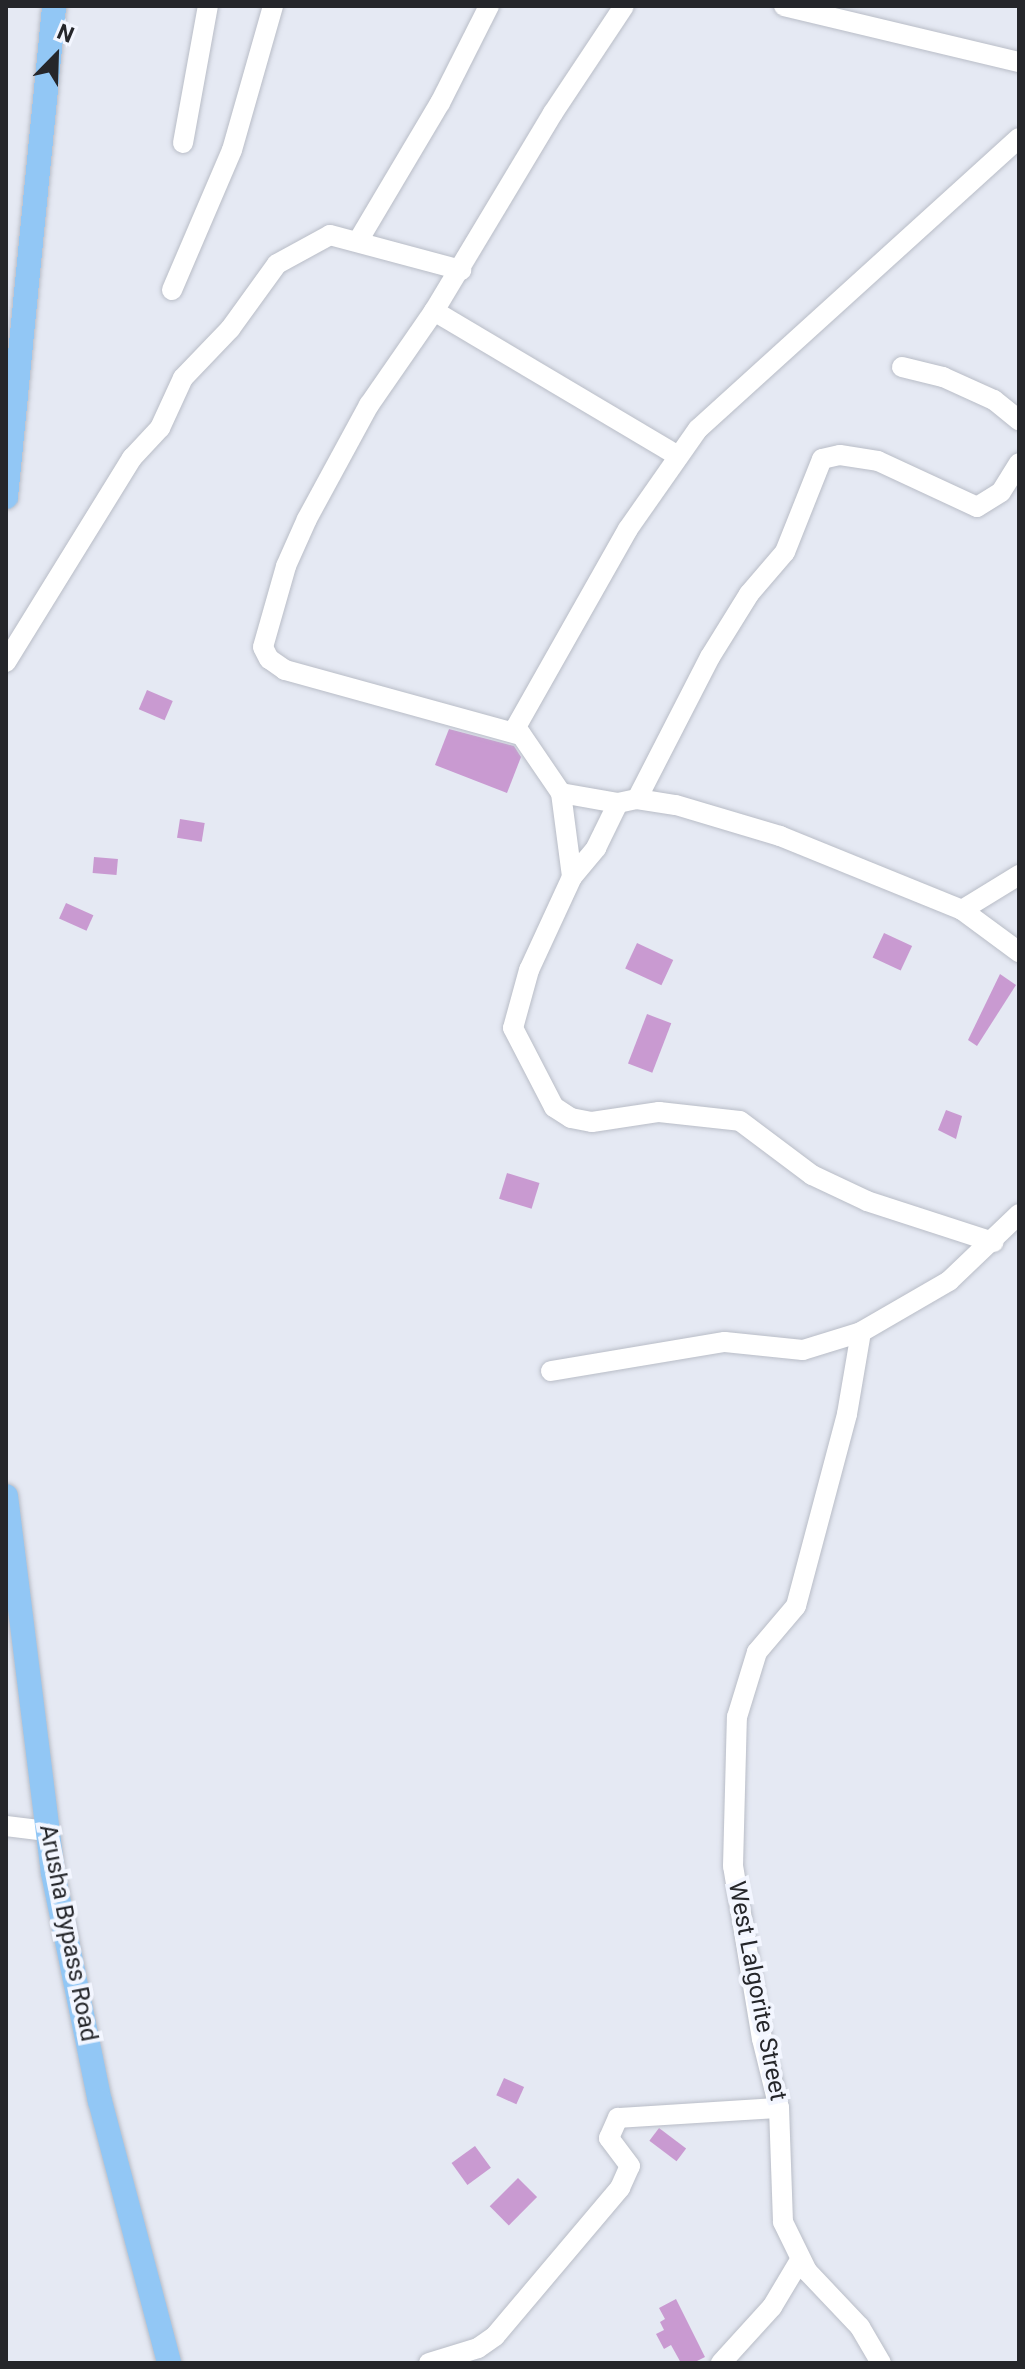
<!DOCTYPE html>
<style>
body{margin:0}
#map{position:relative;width:1025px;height:2369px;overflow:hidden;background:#e5e9f3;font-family:Roboto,sans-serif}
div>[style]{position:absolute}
.building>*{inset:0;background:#c99ad1;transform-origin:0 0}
.roads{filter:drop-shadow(0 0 2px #b9bdc7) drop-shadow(0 0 2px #b9bdc7)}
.minor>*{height:20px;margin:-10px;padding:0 10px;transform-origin:10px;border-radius:10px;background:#fff}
.major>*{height:24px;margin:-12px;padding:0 12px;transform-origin:12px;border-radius:12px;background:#92c7f5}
span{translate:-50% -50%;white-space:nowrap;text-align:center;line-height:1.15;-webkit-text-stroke:8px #f3f6ff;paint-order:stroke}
.street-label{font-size:24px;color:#25262a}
.frame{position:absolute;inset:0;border:8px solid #25262a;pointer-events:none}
.north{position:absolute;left:16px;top:16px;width:80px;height:80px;-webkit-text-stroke:6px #f3f6ff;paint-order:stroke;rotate:23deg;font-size:22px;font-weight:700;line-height:32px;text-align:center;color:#25262a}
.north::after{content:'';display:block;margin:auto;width:28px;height:36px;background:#25262a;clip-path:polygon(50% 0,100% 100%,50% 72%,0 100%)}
</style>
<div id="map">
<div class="building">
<i style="left:147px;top:690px;width:28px;height:21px;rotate:23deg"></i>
<i style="clip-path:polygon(449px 729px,514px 746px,521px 757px,507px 793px,435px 765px)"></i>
<i style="left:180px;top:819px;width:25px;height:19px;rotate:9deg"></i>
<i style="left:94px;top:857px;width:24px;height:16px;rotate:5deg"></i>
<i style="left:66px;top:903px;width:30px;height:17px;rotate:24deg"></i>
<i style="left:884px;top:933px;width:31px;height:27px;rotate:25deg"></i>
<i style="left:637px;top:943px;width:40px;height:28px;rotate:25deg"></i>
<i style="clip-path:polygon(1000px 974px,1016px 985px,977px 1046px,968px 1040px)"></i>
<i style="left:647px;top:1014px;width:26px;height:53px;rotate:21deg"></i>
<i style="clip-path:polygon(946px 1110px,962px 1116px,956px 1139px,938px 1130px)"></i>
<i style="left:507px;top:1173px;width:34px;height:27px;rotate:17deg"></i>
<i style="left:504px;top:2078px;width:22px;height:19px;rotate:24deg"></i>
<i style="left:659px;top:2128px;width:34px;height:16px;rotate:37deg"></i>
<i style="left:475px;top:2146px;width:27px;height:29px;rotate:54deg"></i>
<i style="left:518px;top:2178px;width:27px;height:40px;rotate:45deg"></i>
<i style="clip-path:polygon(676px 2299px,705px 2357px,693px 2363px,681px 2363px,671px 2345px,664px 2349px,656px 2334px,664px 2330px,660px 2322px,665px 2319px,659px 2308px)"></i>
</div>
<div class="roads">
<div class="minor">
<i style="left:784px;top:6px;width:242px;rotate:13.4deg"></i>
<i style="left:1019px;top:138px;width:433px;rotate:137.8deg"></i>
<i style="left:698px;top:429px;width:122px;rotate:125deg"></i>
<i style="left:628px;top:529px;width:227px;rotate:119.5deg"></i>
<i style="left:516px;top:727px;width:80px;rotate:55.7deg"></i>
<i style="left:561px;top:793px;width:58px;rotate:10deg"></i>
<i style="left:618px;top:803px;width:19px;rotate:-12deg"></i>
<i style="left:637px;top:799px;width:39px;rotate:9deg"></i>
<i style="left:676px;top:805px;width:109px;rotate:16.6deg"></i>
<i style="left:780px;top:836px;width:196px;rotate:22.1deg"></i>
<i style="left:962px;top:910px;width:71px;rotate:36.4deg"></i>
<i style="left:183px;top:143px;width:139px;rotate:-79.7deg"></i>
<i style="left:358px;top:241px;width:161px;rotate:-59.3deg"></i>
<i style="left:440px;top:103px;width:109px;rotate:-63.2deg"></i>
<i style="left:172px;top:290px;width:152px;rotate:-66.8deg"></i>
<i style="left:232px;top:150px;width:150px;rotate:-74.1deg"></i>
<i style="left:434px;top:311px;width:284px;rotate:30.7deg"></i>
<i style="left:902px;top:367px;width:42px;rotate:13.7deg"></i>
<i style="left:943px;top:377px;width:56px;rotate:24.3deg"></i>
<i style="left:994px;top:400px;width:32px;rotate:39deg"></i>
<i style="left:6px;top:662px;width:240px;rotate:-58.3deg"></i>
<i style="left:132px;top:458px;width:41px;rotate:-47deg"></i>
<i style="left:160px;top:428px;width:55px;rotate:-65.3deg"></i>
<i style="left:183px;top:378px;width:68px;rotate:-46.2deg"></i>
<i style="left:230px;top:329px;width:80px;rotate:-54.1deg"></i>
<i style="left:277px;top:264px;width:60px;rotate:-28.7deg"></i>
<i style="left:330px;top:235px;width:136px;rotate:15deg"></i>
<i style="left:521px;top:735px;width:245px;rotate:-164.6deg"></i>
<i style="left:285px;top:670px;width:19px;rotate:-145deg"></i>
<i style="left:269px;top:659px;width:13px;rotate:-117deg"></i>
<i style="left:263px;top:647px;width:84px;rotate:-74.1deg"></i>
<i style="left:286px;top:566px;width:51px;rotate:-65.9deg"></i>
<i style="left:307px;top:519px;width:130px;rotate:-61.5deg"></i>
<i style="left:369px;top:405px;width:114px;rotate:-55.3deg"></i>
<i style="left:434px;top:311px;width:231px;rotate:-59deg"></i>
<i style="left:553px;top:113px;width:128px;rotate:-56.4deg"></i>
<i style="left:561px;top:793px;width:85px;rotate:82.5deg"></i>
<i style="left:572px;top:877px;width:102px;rotate:114.8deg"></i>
<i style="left:529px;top:970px;width:60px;rotate:105.4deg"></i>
<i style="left:513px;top:1028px;width:89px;rotate:62.6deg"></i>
<i style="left:554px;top:1107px;width:20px;rotate:33deg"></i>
<i style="left:571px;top:1118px;width:21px;rotate:11deg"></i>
<i style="left:592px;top:1122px;width:68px;rotate:-8.5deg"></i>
<i style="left:659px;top:1112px;width:81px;rotate:6.3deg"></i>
<i style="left:740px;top:1121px;width:90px;rotate:36.9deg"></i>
<i style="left:812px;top:1175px;width:61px;rotate:25.3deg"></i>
<i style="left:867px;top:1201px;width:133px;rotate:18deg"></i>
<i style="left:637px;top:799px;width:160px;rotate:-62.8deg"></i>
<i style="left:710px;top:657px;width:74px;rotate:-58.2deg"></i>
<i style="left:749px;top:594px;width:55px;rotate:-49.4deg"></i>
<i style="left:785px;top:552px;width:100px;rotate:-68.3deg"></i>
<i style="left:822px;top:459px;width:18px;rotate:-13deg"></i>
<i style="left:840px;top:455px;width:38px;rotate:9deg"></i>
<i style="left:878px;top:461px;width:109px;rotate:24.9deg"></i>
<i style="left:977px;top:507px;width:28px;rotate:-32deg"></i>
<i style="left:1001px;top:492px;width:34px;rotate:-58deg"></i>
<i style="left:572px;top:877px;width:38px;rotate:-50deg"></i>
<i style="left:596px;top:848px;width:50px;rotate:-63.9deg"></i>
<i style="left:962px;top:910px;width:67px;rotate:-31.6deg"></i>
<i style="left:551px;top:1371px;width:176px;rotate:-9.5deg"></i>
<i style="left:725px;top:1342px;width:78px;rotate:5.9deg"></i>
<i style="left:803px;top:1350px;width:61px;rotate:-17.2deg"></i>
<i style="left:6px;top:1826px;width:41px;rotate:7deg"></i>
<i style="left:429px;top:2363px;width:51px;rotate:-17deg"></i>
<i style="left:478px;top:2348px;width:21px;rotate:-35deg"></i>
<i style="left:495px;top:2336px;width:194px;rotate:-49.8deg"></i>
<i style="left:620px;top:2188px;width:24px;rotate:-66deg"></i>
<i style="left:630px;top:2166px;width:35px;rotate:-127deg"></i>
<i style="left:609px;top:2138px;width:22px;rotate:-66deg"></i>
<i style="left:618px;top:2118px;width:161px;rotate:-3.6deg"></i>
<i style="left:721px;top:2363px;width:76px;rotate:-47.7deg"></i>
<i style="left:772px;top:2307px;width:55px;rotate:-59.2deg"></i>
<i style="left:881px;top:2363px;width:42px;rotate:-120.3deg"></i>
<i style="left:860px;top:2327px;width:77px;rotate:-133.4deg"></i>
<i style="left:807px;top:2271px;width:55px;rotate:-116.1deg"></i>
<i style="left:783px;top:2222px;width:114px;rotate:-92deg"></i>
<i style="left:779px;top:2108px;width:71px;rotate:-103.8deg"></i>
<i style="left:762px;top:2039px;width:175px;rotate:-99.5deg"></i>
<i style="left:733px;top:1866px;width:149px;rotate:-88.5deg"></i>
<i style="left:737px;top:1717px;width:68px;rotate:-72.9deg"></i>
<i style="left:757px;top:1652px;width:60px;rotate:-49.7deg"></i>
<i style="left:796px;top:1606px;width:199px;rotate:-75.1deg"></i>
<i style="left:847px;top:1414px;width:83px;rotate:-80.3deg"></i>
<i style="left:861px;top:1332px;width:102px;rotate:-30.1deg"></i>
<i style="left:949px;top:1281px;width:97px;rotate:-43.7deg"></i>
</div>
<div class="major">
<i style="left:6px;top:497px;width:493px;rotate:-84.4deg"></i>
<i style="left:6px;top:1496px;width:380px;rotate:82.9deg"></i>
<i style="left:53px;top:1873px;width:233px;rotate:78.4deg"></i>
<i style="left:100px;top:2101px;width:271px;rotate:75.2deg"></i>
</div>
</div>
<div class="street-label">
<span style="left:68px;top:1933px;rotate:79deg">Arusha Bypass Road</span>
<span style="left:757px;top:1991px;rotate:79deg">West Lalgorite Street</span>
</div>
<div class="frame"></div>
<div class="north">N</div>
</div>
